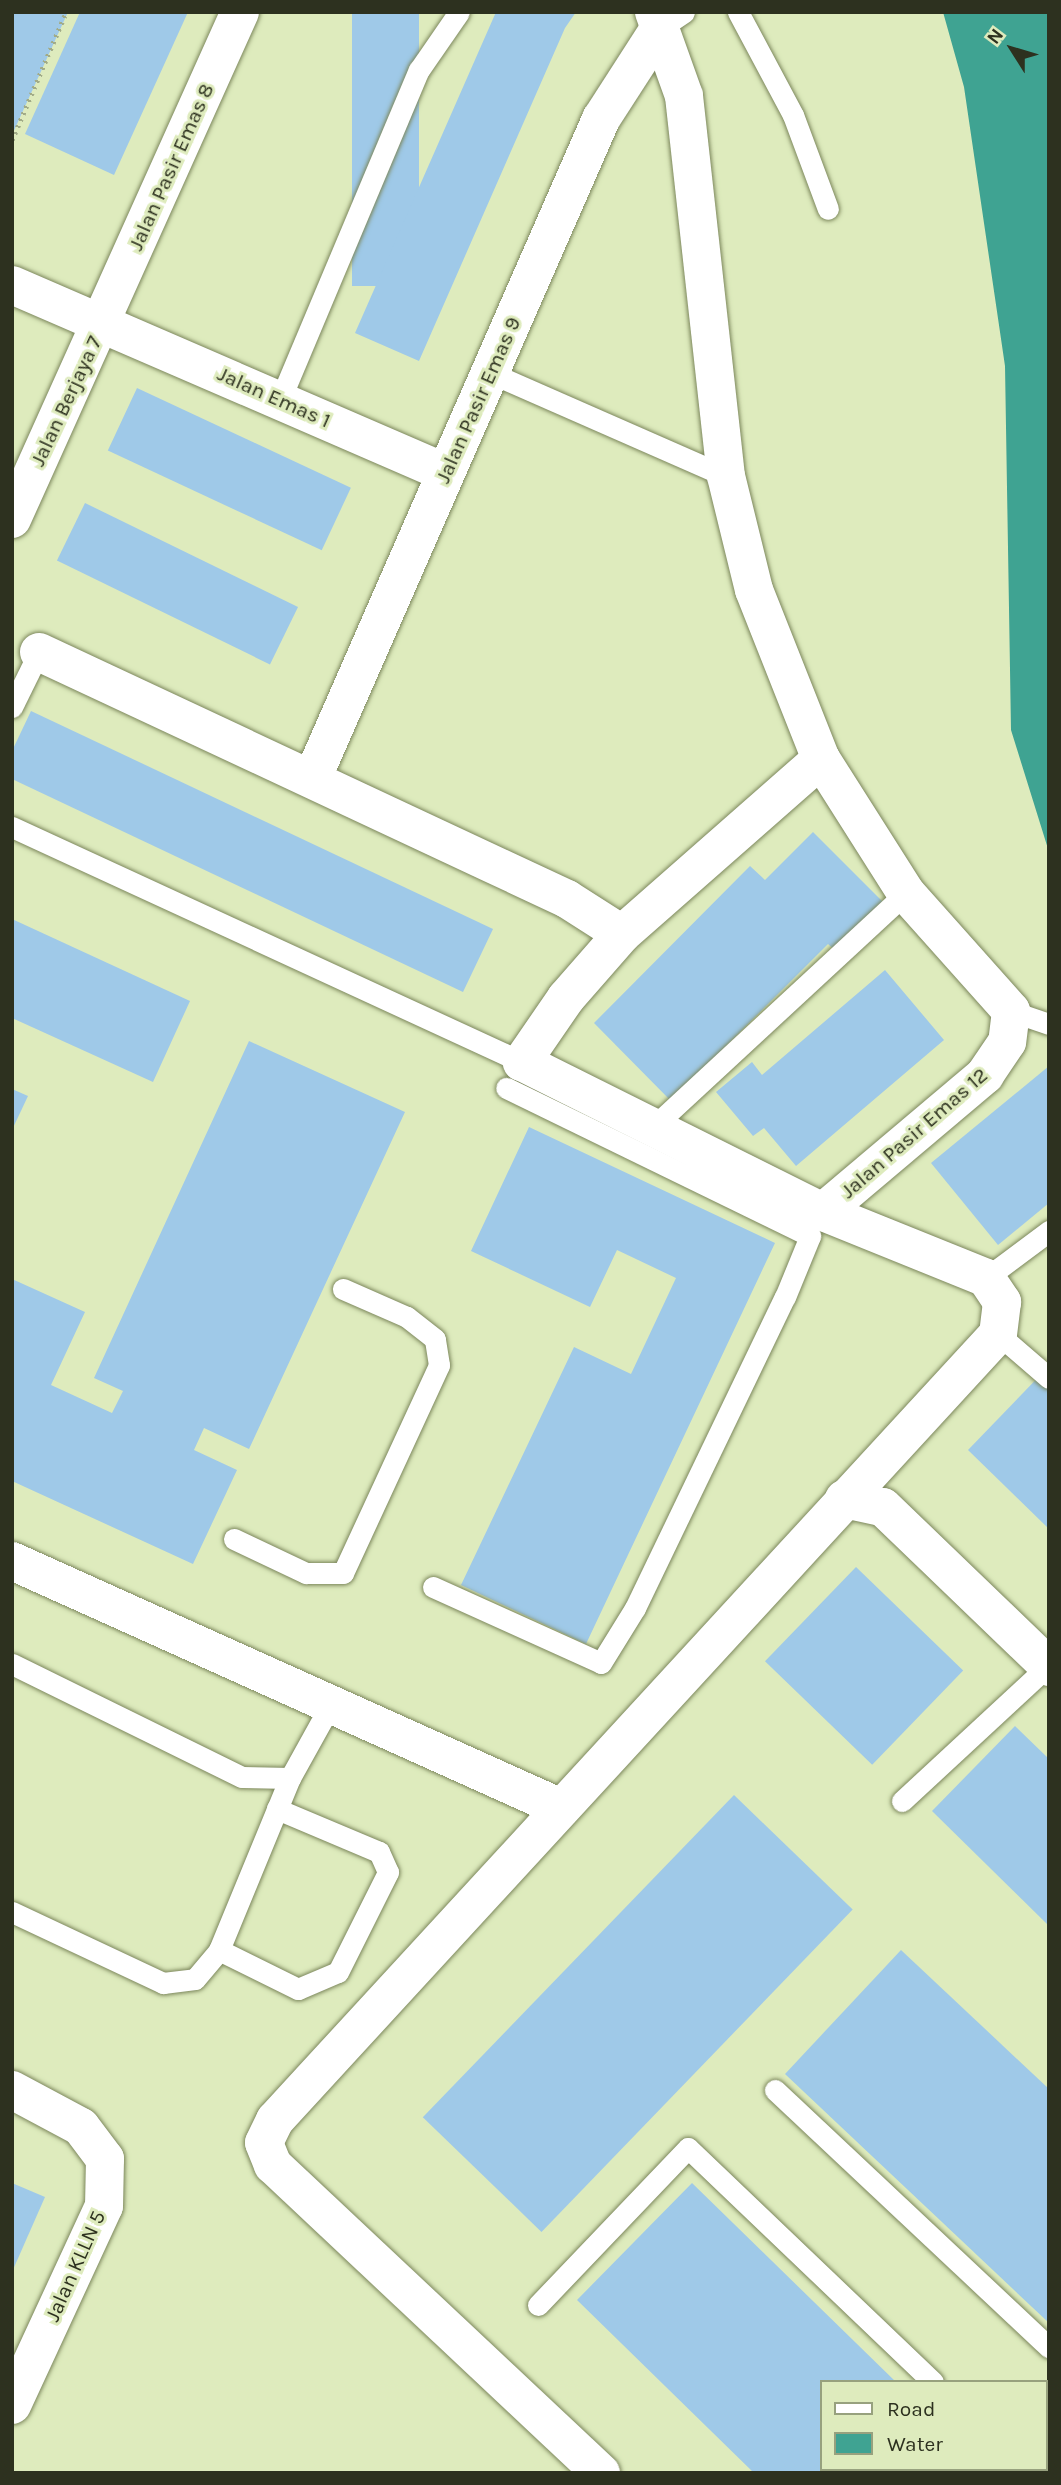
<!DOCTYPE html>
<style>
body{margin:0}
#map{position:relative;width:1061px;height:2485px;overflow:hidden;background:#deebbd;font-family:Karla,sans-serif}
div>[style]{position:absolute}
.water>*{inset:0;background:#3fa392}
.building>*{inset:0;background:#9fc9e8;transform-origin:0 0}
.path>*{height:4.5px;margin-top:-2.25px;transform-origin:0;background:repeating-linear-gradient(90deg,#a1ab87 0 2px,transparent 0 7px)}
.roads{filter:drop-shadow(0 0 2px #7c875c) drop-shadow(0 0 2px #7c875c)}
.lane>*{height:21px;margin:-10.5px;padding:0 10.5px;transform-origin:10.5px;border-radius:10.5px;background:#fff}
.street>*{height:38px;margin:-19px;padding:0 19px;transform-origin:19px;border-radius:19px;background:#fff}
span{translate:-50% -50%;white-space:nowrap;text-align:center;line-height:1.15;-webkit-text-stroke:6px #deebbd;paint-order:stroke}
.street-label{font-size:21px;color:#2d311f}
.frame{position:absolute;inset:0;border:14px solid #2d311f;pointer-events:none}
.legend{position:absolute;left:820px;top:2380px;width:228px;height:91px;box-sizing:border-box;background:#deebbd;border:2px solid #97a17e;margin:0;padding:9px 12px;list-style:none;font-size:21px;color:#2d311f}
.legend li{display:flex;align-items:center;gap:14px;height:35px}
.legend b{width:35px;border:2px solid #97a17e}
.north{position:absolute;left:977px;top:14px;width:70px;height:70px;-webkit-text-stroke:5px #deebbd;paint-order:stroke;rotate:307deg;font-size:19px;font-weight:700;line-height:28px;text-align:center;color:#2d311f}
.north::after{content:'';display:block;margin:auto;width:24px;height:32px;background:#2d311f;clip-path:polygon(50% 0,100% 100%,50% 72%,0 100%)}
</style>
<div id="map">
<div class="water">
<i style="clip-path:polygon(943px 12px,1049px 12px,1049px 852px,1011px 730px,1005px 366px,964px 87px)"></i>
</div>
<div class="building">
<i style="clip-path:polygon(12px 12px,68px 12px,12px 135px)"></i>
<i style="clip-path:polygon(80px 12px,188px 12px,114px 175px,25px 134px)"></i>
<i style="left:352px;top:12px;width:67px;height:274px"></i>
<i style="clip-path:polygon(496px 12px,576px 12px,565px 28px,419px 361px,355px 333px)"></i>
<i style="left:137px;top:388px;width:236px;height:69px;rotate:25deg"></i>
<i style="left:85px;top:503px;width:237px;height:64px;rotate:26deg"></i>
<i style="clip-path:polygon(31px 711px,493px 929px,463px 992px,12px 779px,12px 751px)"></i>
<i style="clip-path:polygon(813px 832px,886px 905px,838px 953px,828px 944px,671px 1101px,594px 1023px,750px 866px,765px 880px)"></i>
<i style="clip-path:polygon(12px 919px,190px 1001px,153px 1082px,12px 1018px)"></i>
<i style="clip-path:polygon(885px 970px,944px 1040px,796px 1166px,764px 1128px,753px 1136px,716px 1092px,752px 1062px,762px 1075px)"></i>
<i style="clip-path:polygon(249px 1041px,405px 1112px,249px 1449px,204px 1428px,194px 1450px,237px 1470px,193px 1564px,12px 1481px,12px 1279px,85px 1312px,51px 1385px,112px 1413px,123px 1391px,94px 1378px)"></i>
<i style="clip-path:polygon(1049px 1066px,1049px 1203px,998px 1245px,931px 1163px)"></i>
<i style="clip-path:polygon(12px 1089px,28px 1096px,12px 1130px)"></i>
<i style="clip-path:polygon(529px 1127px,775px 1243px,586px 1644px,461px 1585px,574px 1347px,631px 1374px,676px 1278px,617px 1250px,590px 1307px,471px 1251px)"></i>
<i style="clip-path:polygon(1049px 1366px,1049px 1529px,968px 1450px)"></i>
<i style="left:856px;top:1567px;width:149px;height:131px;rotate:44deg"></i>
<i style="clip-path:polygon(1015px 1726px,1049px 1759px,1049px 1926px,932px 1811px)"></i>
<i style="left:734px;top:1795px;width:165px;height:448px;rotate:44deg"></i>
<i style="clip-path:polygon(901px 1950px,1049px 2089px,1049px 2323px,785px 2074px)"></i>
<i style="clip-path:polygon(12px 2183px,45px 2197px,12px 2272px)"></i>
<i style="clip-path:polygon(692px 2183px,896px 2382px,821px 2382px,821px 2469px,990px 2473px,754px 2473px,577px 2300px)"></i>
</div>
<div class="path">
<i style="left:12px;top:140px;width:139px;rotate:-67.1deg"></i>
</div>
<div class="roads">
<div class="lane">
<i style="left:738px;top:12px;width:117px;rotate:61.9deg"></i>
<i style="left:793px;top:115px;width:100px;rotate:69.6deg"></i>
<i style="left:659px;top:29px;width:30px;rotate:-34deg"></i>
<i style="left:491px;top:373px;width:257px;rotate:23.7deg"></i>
<i style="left:280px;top:400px;width:358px;rotate:-67.2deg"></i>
<i style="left:419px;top:70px;width:70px;rotate:-55.4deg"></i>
<i style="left:12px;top:707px;width:61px;rotate:-63.9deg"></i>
<i style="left:12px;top:827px;width:562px;rotate:24.74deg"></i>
<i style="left:1011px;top:1011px;width:40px;rotate:18.9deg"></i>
<i style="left:653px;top:1127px;width:345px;rotate:-42.8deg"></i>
<i style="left:986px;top:1278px;width:79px;rotate:-36.7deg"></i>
<i style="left:998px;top:1334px;width:67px;rotate:40.8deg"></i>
<i style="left:234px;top:1539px;width:80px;rotate:25.3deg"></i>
<i style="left:306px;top:1573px;width:37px"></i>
<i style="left:343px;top:1573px;width:229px;rotate:-65.2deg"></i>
<i style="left:439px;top:1365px;width:26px;rotate:-99deg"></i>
<i style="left:435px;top:1339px;width:36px;rotate:-142deg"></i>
<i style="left:407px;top:1317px;width:70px;rotate:-156.4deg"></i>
<i style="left:433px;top:1587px;width:184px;rotate:24.3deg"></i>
<i style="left:601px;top:1663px;width:65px;rotate:-58.3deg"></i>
<i style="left:635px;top:1608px;width:345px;rotate:-64.3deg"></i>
<i style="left:785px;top:1297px;width:66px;rotate:-67.7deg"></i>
<i style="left:810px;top:1236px;width:338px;rotate:-154deg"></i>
<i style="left:12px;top:1664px;width:256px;rotate:26.2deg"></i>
<i style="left:242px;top:1777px;width:48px;rotate:1.2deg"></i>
<i style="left:902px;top:1801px;width:199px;rotate:-42.8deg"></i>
<i style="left:12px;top:1912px;width:167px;rotate:25.2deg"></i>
<i style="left:163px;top:1983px;width:32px;rotate:-7deg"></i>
<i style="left:195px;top:1979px;width:38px;rotate:-50deg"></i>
<i style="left:219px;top:1950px;width:186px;rotate:-67.6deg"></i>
<i style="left:290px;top:1778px;width:85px;rotate:-61deg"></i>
<i style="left:219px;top:1950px;width:88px;rotate:26.3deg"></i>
<i style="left:298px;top:1989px;width:43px;rotate:-23deg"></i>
<i style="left:338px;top:1972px;width:112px;rotate:-63.4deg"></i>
<i style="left:388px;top:1872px;width:22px;rotate:-114deg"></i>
<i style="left:379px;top:1852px;width:111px;rotate:-157.1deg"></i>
<i style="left:775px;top:2090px;width:376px;rotate:43.2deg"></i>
<i style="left:538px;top:2305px;width:217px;rotate:-46.3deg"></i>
<i style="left:688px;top:2148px;width:339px;rotate:43.7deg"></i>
<i style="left:1025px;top:2469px;width:6px;rotate:45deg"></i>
</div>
<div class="street">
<i style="left:654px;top:12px;width:89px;rotate:70.3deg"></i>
<i style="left:684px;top:96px;width:382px;rotate:83.7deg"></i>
<i style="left:726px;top:476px;width:117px;rotate:76.2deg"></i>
<i style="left:754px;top:590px;width:182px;rotate:68.4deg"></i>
<i style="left:12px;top:285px;width:472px;rotate:23.4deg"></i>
<i style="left:12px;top:519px;width:556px;rotate:-65.79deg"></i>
<i style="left:39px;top:652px;width:583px;rotate:25.07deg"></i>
<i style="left:567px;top:899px;width:65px;rotate:32.5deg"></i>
<i style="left:622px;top:934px;width:85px;rotate:131.2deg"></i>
<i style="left:566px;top:998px;width:78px;rotate:124.5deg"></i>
<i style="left:522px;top:1062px;width:336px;rotate:26.5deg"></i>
<i style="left:823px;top:1212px;width:176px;rotate:22deg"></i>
<i style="left:986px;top:1278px;width:29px;rotate:56deg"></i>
<i style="left:1002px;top:1302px;width:32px;rotate:97deg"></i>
<i style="left:998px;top:1334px;width:1068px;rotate:132.61deg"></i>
<i style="left:275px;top:2120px;width:25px;rotate:116deg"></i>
<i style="left:264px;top:2143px;width:24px;rotate:68deg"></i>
<i style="left:273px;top:2165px;width:450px;rotate:43.2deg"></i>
<i style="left:312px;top:779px;width:721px;rotate:-66.35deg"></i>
<i style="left:601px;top:119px;width:107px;rotate:-57.2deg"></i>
<i style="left:622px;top:934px;width:265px;rotate:-41.3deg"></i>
<i style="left:821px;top:759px;width:159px;rotate:57.6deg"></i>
<i style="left:906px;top:893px;width:158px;rotate:48.3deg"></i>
<i style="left:1011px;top:1011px;width:31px;rotate:97deg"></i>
<i style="left:1007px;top:1042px;width:40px;rotate:124deg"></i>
<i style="left:985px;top:1075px;width:212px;rotate:139.8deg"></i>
<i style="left:844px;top:1499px;width:40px;rotate:12deg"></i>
<i style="left:883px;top:1507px;width:231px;rotate:43.9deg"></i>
<i style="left:12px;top:1561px;width:602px;rotate:24.22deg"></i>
<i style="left:12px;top:2090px;width:78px;rotate:28.2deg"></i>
<i style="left:81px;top:2127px;width:40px;rotate:53deg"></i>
<i style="left:105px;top:2159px;width:47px;rotate:91.2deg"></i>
<i style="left:104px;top:2206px;width:219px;rotate:114.8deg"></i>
</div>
</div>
<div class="street-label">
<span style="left:171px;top:167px;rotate:-66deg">Jalan Pasir Emas 8</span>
<span style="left:274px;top:397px;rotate:24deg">Jalan Emas 1</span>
<span style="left:478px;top:400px;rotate:-66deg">Jalan Pasir Emas 9</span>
<span style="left:66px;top:401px;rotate:-65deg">Jalan Berjaya 7</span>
<span style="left:914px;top:1133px;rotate:-41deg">Jalan Pasir Emas 12</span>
<span style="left:75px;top:2266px;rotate:-66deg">Jalan KLLN 5</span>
</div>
<div class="frame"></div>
<ul class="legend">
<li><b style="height:9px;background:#fff"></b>Road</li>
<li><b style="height:19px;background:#3fa392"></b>Water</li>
</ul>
<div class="north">N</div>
</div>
